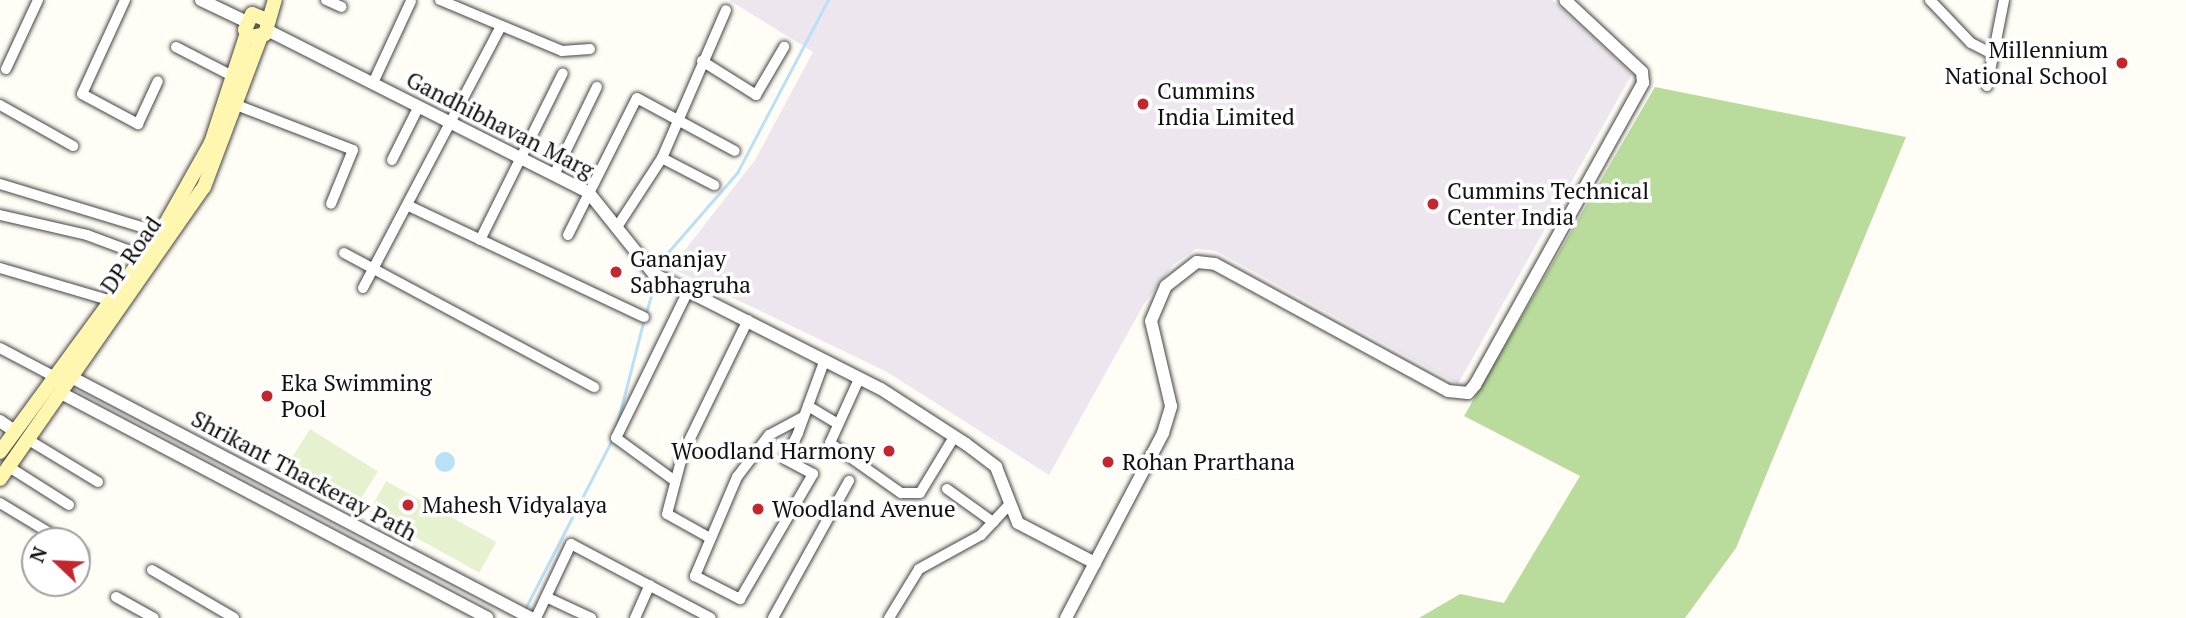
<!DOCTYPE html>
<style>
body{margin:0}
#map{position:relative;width:2186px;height:618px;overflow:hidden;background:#fffdf5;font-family:"PT Serif",serif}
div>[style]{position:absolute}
.industrial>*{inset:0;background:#eee6ef}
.forest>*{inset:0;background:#b9dc9c}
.pitch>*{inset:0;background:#e6f2cf;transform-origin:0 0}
.water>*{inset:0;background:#b9e0f7}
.round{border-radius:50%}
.stream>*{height:2.5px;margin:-1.25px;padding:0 1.25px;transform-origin:1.25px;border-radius:1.25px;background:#b9e0f7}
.roads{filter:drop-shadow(0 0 2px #444) drop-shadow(0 0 2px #444)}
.minor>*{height:10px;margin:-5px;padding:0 5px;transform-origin:5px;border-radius:5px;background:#fff}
.tertiary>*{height:12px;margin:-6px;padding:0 6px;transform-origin:6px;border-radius:6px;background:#fff}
.secondary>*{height:14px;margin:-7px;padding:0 7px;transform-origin:7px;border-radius:7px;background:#fff6b0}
.dots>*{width:19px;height:19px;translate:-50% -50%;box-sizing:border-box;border:4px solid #fff;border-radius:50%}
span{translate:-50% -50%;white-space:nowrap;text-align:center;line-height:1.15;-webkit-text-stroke:7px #fff;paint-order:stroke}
.poi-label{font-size:23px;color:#111}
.right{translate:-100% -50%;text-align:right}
.left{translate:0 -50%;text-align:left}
.street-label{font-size:23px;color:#111}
.north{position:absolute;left:21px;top:527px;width:70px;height:70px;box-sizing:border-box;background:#fff;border:2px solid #a0a0a0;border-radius:50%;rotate:293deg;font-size:19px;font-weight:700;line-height:28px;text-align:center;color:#111}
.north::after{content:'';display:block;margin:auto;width:24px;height:32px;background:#c4262e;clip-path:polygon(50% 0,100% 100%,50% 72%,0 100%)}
</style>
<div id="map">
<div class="industrial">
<i style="clip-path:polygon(729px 0,1552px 0,1632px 74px,1458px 384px,1216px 251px,1196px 249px,1173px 265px,1144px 304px,1049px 475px,887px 372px,671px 268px,755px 160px,813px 52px)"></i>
</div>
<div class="forest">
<i style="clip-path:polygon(1655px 87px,1906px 137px,1736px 548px,1685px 618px,1419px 618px,1460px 594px,1504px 603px,1580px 476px,1464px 416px)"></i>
</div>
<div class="pitch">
<i style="left:310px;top:429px;width:80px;height:43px;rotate:32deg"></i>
<i style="left:386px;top:481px;width:126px;height:35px;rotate:29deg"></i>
</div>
<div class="water">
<i class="round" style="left:435px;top:452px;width:20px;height:20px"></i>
</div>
<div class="stream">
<i style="left:658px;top:273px;width:16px;rotate:-72deg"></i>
<i style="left:663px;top:258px;width:113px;rotate:-49deg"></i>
<i style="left:737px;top:173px;width:195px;rotate:-62.3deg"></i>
<i style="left:646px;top:313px;width:35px;rotate:-74deg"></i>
<i style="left:616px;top:428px;width:113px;rotate:-75.6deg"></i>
<i style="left:525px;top:609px;width:192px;rotate:-62.8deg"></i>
</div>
<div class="roads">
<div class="minor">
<i style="left:125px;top:0;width:103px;rotate:114.6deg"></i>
<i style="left:82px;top:94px;width:64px;rotate:28.2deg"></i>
<i style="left:138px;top:124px;width:47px;rotate:-65.1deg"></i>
<i style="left:326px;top:0;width:17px;rotate:24deg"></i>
<i style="left:440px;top:0;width:132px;rotate:22.7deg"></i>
<i style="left:562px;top:51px;width:28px;rotate:-4deg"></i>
<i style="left:1930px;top:0;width:59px;rotate:46.4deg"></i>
<i style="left:1971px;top:43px;width:27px;rotate:27deg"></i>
<i style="left:176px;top:47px;width:65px;rotate:27.3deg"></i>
<i style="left:702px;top:61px;width:64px;rotate:32.2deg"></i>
<i style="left:756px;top:95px;width:56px;rotate:-59.7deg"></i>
<i style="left:6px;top:69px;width:76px;rotate:-65.1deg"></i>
<i style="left:373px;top:83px;width:90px;rotate:-65.1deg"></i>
<i style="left:1987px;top:86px;width:88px;rotate:-78.8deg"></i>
<i style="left:0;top:105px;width:84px;rotate:29.3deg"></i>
<i style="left:239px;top:106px;width:122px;rotate:21.1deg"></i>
<i style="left:353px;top:150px;width:58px;rotate:112.2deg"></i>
<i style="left:662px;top:158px;width:59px;rotate:27.4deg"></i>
<i style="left:392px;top:160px;width:60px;rotate:-63.4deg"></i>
<i style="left:554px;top:175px;width:98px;rotate:-64deg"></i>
<i style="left:0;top:184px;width:172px;rotate:16.9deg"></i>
<i style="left:409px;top:206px;width:260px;rotate:25.3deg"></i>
<i style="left:0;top:215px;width:89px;rotate:12.9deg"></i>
<i style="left:87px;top:235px;width:63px;rotate:20.4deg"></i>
<i style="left:617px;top:227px;width:82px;rotate:-56.9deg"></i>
<i style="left:662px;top:158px;width:161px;rotate:-66.6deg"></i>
<i style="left:568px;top:235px;width:153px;rotate:-63.3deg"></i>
<i style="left:637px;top:98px;width:111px;rotate:28.4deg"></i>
<i style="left:480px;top:240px;width:186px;rotate:-63.6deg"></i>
<i style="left:344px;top:253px;width:284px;rotate:28.2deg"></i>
<i style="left:0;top:268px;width:114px;rotate:16.4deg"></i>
<i style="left:363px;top:288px;width:296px;rotate:-62.2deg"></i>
<i style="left:0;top:348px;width:60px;rotate:27.8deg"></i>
<i style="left:859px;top:379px;width:70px;rotate:114.4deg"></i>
<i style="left:830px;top:443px;width:87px;rotate:35.2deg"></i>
<i style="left:901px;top:493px;width:19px"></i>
<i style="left:920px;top:493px;width:66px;rotate:-58.7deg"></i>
<i style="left:808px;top:406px;width:35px;rotate:31deg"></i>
<i style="left:803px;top:417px;width:38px;rotate:152deg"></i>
<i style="left:769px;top:435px;width:53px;rotate:127.3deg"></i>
<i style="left:737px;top:477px;width:108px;rotate:113deg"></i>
<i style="left:695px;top:576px;width:51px;rotate:27.1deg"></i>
<i style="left:740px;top:599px;width:145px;rotate:-59.7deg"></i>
<i style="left:813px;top:474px;width:32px;rotate:-152deg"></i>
<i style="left:785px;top:459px;width:29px;rotate:-63deg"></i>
<i style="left:798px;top:433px;width:76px;rotate:-69.9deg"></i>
<i style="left:27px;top:439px;width:83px;rotate:31.2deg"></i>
<i style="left:9px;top:467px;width:71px;rotate:32.3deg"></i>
<i style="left:675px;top:481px;width:73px;rotate:-143.9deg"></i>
<i style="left:616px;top:438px;width:164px;rotate:-63.9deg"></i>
<i style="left:947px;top:489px;width:57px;rotate:35.7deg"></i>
<i style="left:0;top:503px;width:74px;rotate:31.1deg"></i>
<i style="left:710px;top:538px;width:49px;rotate:-150.8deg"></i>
<i style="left:667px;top:514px;width:63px;rotate:-75.3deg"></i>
<i style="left:683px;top:453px;width:148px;rotate:-64deg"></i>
<i style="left:77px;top:550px;width:6px;rotate:31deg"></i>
<i style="left:152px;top:570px;width:95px;rotate:30.3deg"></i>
<i style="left:116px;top:597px;width:43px;rotate:28.9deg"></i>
<i style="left:546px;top:597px;width:50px;rotate:25deg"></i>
<i style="left:536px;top:618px;width:82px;rotate:-64.7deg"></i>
<i style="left:571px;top:544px;width:158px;rotate:27.9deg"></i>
<i style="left:635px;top:618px;width:36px;rotate:-66deg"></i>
<i style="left:773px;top:618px;width:157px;rotate:-61deg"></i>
<i style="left:889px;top:618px;width:57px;rotate:-58.5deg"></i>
<i style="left:919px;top:569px;width:71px;rotate:-28.7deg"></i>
<i style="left:981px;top:535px;width:41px;rotate:-47deg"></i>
</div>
<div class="tertiary">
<i style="left:201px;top:0;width:49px;rotate:25.5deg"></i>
<i style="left:267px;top:30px;width:361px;rotate:26.8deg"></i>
<i style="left:589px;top:193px;width:104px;rotate:51.3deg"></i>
<i style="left:654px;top:274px;width:254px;rotate:26.9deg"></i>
<i style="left:881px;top:389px;width:101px;rotate:32.9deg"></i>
<i style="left:966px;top:444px;width:38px;rotate:37deg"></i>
<i style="left:996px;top:467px;width:60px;rotate:68.6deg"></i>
<i style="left:1018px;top:523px;width:87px;rotate:27.5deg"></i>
<i style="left:73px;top:378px;width:517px;rotate:27.66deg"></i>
<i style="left:61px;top:393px;width:482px;rotate:27.8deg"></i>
<i style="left:0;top:421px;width:16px;rotate:35deg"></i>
<i style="left:1066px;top:618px;width:209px;rotate:-62.3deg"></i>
<i style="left:1163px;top:433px;width:28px;rotate:-73deg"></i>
<i style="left:1171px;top:406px;width:87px;rotate:-103.2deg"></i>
<i style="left:1151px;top:321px;width:38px;rotate:-67deg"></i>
<i style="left:1166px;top:286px;width:39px;rotate:-38deg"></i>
<i style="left:1197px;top:262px;width:18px;rotate:6deg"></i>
<i style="left:1215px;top:264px;width:265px;rotate:28.6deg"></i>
<i style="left:1448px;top:391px;width:20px;rotate:6deg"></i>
<i style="left:1468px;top:393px;width:11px;rotate:-49deg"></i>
<i style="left:1475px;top:385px;width:346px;rotate:-60.9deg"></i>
<i style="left:1643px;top:83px;width:11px;rotate:-95deg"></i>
<i style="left:1642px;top:72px;width:105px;rotate:-136.9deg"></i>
</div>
<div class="secondary">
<i style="left:267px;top:20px;width:16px;rotate:-158deg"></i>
<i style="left:252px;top:14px;width:17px;rotate:114deg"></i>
<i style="left:245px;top:30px;width:9px;rotate:49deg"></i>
<i style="left:251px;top:37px;width:14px;rotate:-12deg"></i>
<i style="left:265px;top:34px;width:35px;rotate:-74deg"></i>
<i style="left:0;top:452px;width:273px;rotate:-53.8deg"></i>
<i style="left:161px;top:232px;width:102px;rotate:-60.7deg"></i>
<i style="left:211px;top:143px;width:116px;rotate:-71.9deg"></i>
<i style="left:0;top:479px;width:356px;rotate:-55.1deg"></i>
<i style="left:204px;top:187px;width:161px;rotate:-69.3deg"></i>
</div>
</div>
<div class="dots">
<i style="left:2122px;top:63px;background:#c4262e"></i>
<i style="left:1143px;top:104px;background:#c4262e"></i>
<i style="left:1433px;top:204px;background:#c4262e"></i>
<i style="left:616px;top:272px;background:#c4262e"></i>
<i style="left:267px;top:396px;background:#c4262e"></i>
<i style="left:889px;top:451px;background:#c4262e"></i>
<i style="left:1108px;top:462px;background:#c4262e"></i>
<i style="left:408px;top:505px;background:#c4262e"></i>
<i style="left:758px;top:509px;background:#c4262e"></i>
</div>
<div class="poi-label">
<span class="right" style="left:2108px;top:63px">Millennium<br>National School</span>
<span class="left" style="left:1157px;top:104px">Cummins<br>India Limited</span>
<span class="left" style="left:1447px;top:204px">Cummins Technical<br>Center India</span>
<span class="left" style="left:630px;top:272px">Gananjay<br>Sabhagruha</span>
<span class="left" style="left:281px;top:396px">Eka Swimming<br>Pool</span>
<span class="right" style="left:875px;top:451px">Woodland Harmony</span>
<span class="left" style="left:1122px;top:462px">Rohan Prarthana</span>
<span class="left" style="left:422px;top:505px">Mahesh Vidyalaya</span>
<span class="left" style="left:772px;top:509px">Woodland Avenue</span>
</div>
<div class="street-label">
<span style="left:500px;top:125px;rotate:27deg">Gandhibhavan Marg</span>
<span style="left:131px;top:255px;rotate:-55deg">DP Road</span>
<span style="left:304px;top:476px;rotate:28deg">Shrikant Thackeray Path</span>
</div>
<div class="north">N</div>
</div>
